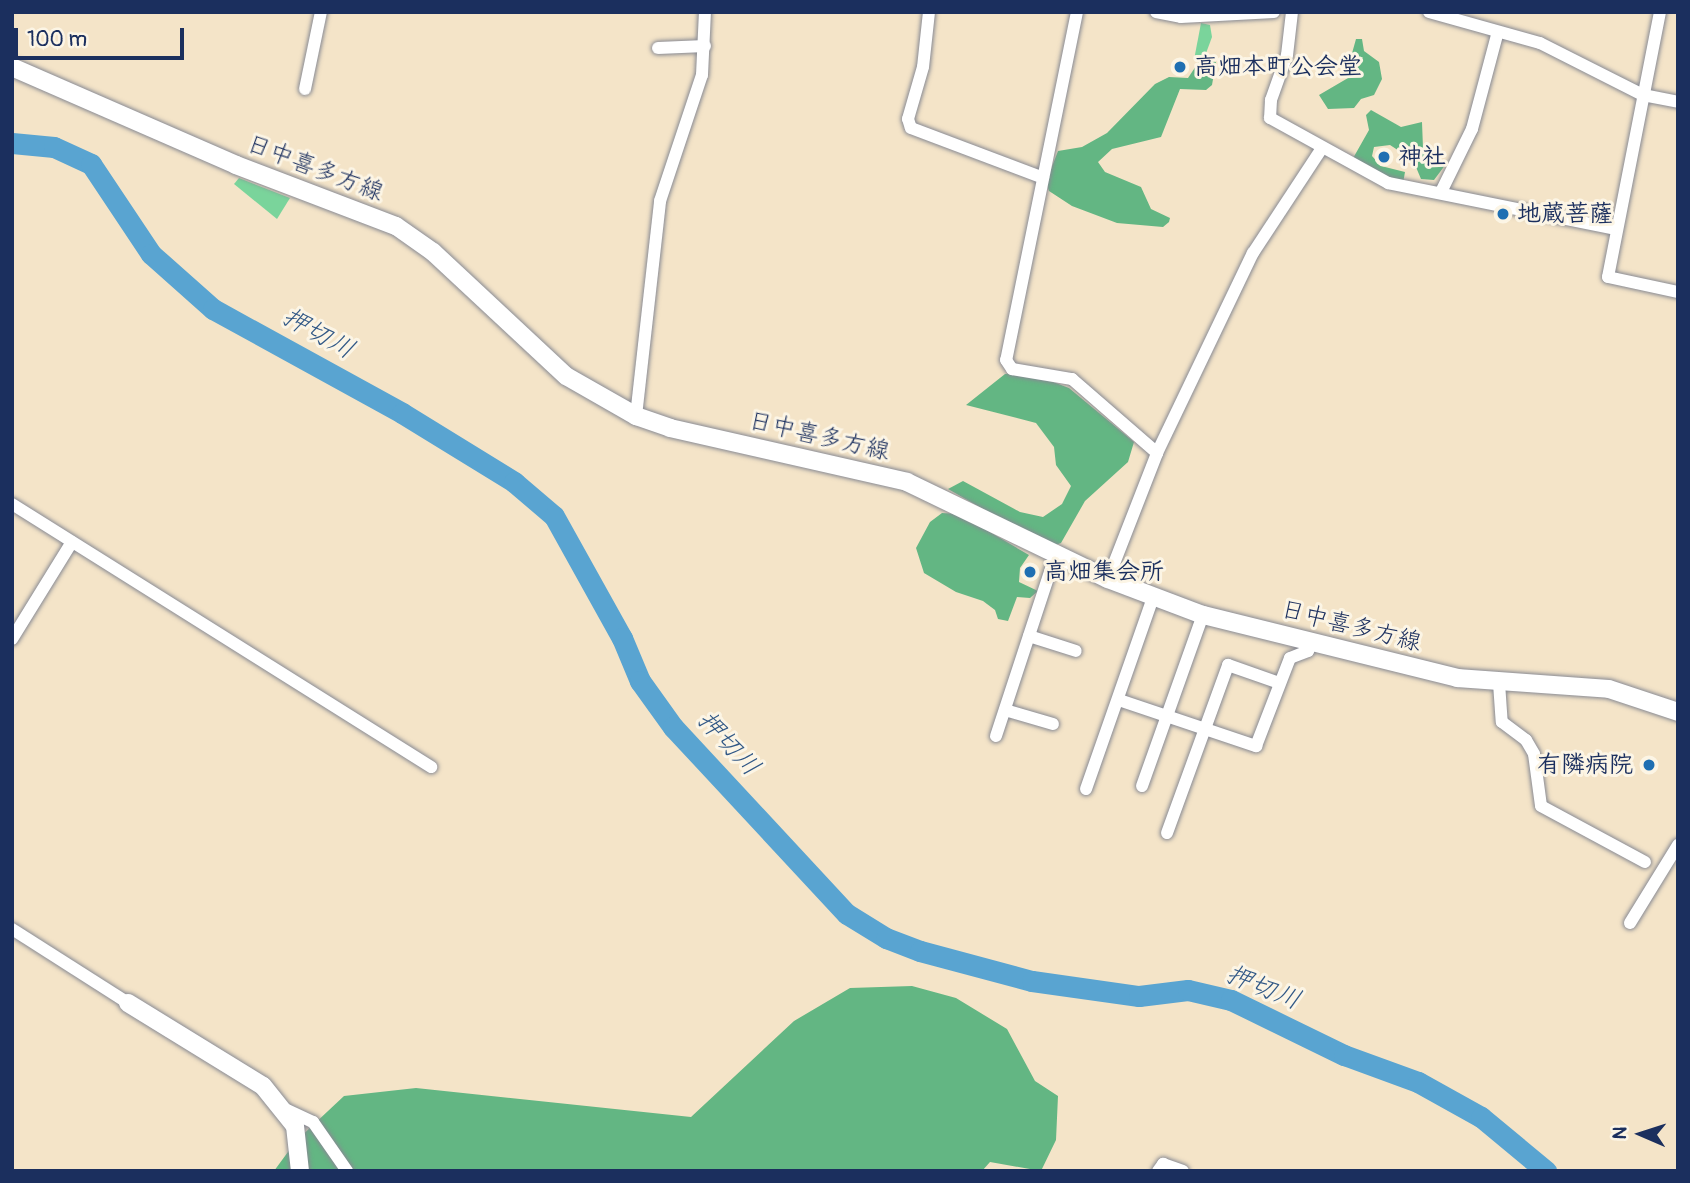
<!DOCTYPE html>
<meta charset="utf-8">
<style>
body{margin:0}
#map{position:relative;width:1690px;height:1183px;overflow:hidden;background:#f4e4c8;font-family:Pangolin,"Klee One",sans-serif}
div>[style]{position:absolute}
.green>*{inset:0;background:#7ad49b}
.forest>*{inset:0;background:#63b683}
.river>*{height:21px;margin:-10.5px;padding:0 10.5px;transform-origin:10.5px;border-radius:10.5px;background:#59a4d1}
.roads{filter:drop-shadow(0 0 2px #888a93) drop-shadow(0 0 2px #888a93)}
.street>*{height:12px;margin:-6px;padding:0 6px;transform-origin:6px;border-radius:6px;background:#fff}
.secondary>*{height:18px;margin:-9px;padding:0 9px;transform-origin:9px;border-radius:9px;background:#fff}
.dots>*{width:19px;height:19px;translate:-50% -50%;box-sizing:border-box;border:4px solid #fcf5e5;border-radius:50%}
span{translate:-50% -50%;white-space:nowrap;text-align:center;line-height:1.15;-webkit-text-stroke:6px #fcf5e5;paint-order:stroke}
.poi-label{font-size:24px;color:#1b2f5e;font-weight:700}
.left{translate:0 -50%;text-align:left}
.right{translate:-100% -50%;text-align:right}
.street-label{font-size:24px;color:#1b2f5e}
.water-label{font-size:26px;color:#315886;font-style:italic}
.frame{position:absolute;inset:0;border:14px solid #1b2f5e;pointer-events:none}
.north{position:absolute;left:1606px;top:1099px;width:70px;height:70px;-webkit-text-stroke:5px #fcf5e5;paint-order:stroke;rotate:273deg;font-size:19px;font-weight:700;line-height:28px;text-align:center;color:#1b2f5e}
.north::after{content:'';display:block;margin:auto;width:24px;height:32px;background:#1b2f5e;clip-path:polygon(50% 0,100% 100%,50% 72%,0 100%)}
.scale{position:absolute;left:14px;top:28px;width:170px;height:32px;box-sizing:border-box;border:4px solid #1b2f5e;border-top:0;padding-left:9px;font-size:21px;line-height:24px;white-space:nowrap;color:#1b2f5e;-webkit-text-stroke:5px #fcf5e5;paint-order:stroke}
</style>
<div id="map">
<div class="green">
<i style="clip-path:polygon(1201px 23px,1210px 25px,1212px 37px,1205px 56px,1194px 60px)"></i>
<i style="clip-path:polygon(239px 178px,290px 198px,277px 219px,234px 184px)"></i>
</div>
<div class="forest">
<i style="clip-path:polygon(1356px 39px,1362px 39px,1364px 51px,1379px 62px,1382px 79px,1374px 95px,1361px 99px,1354px 108px,1328px 109px,1319px 95px,1360px 71px,1349px 64px)"></i>
<i style="clip-path:polygon(1200px 60px,1216px 62px,1212px 85px,1206px 90px,1180px 89px,1161px 137px,1112px 149px,1098px 162px,1105px 172px,1141px 187px,1151px 209px,1170px 218px,1169px 222px,1163px 227px,1117px 223px,1072px 206px,1049px 191px,1046px 182px,1058px 151px,1082px 147px,1107px 133px,1155px 84px,1169px 77px,1188px 78px)"></i>
<i style="clip-path:polygon(1371px 110px,1401px 127px,1422px 122px,1423px 148px,1446px 164px,1434px 180px,1421px 179px,1413px 160px,1390px 145px,1374px 147px,1372px 156px,1381px 166px,1405px 172px,1403px 183px,1392px 182px,1352px 160px,1369px 130px,1366px 115px)"></i>
<i style="clip-path:polygon(1027px 372px,1069px 388px,1134px 442px,1128px 462px,1085px 501px,1061px 543px,1050px 547px,948px 489px,963px 481px,1020px 512px,1043px 517px,1062px 504px,1071px 486px,1056px 465px,1054px 447px,1036px 423px,966px 405px,1005px 374px)"></i>
<i style="clip-path:polygon(942px 513px,959px 514px,1029px 555px,1020px 568px,1019px 582px,1038px 591px,1030px 598px,1017px 597px,1008px 621px,998px 619px,995px 610px,983px 601px,956px 592px,924px 573px,916px 548px,930px 522px)"></i>
<i style="clip-path:polygon(912px 986px,956px 998px,1007px 1029px,1035px 1081px,1058px 1096px,1056px 1140px,1041px 1171px,990px 1162px,982px 1171px,274px 1171px,296px 1141px,344px 1096px,416px 1088px,691px 1117px,794px 1021px,850px 988px)"></i>
</div>
<div class="river">
<i style="left:12px;top:143px;width:42px;rotate:5.4deg"></i>
<i style="left:54px;top:147px;width:41px;rotate:24.7deg"></i>
<i style="left:91px;top:164px;width:108px;rotate:56.3deg"></i>
<i style="left:151px;top:254px;width:83px;rotate:41.6deg"></i>
<i style="left:213px;top:309px;width:216px;rotate:28.8deg"></i>
<i style="left:402px;top:413px;width:132px;rotate:31.6deg"></i>
<i style="left:514px;top:482px;width:52px;rotate:40.4deg"></i>
<i style="left:554px;top:516px;width:140px;rotate:60.9deg"></i>
<i style="left:622px;top:638px;width:47px;rotate:67.3deg"></i>
<i style="left:640px;top:681px;width:57px;rotate:54.3deg"></i>
<i style="left:673px;top:727px;width:255px;rotate:47.1deg"></i>
<i style="left:847px;top:914px;width:46px;rotate:31.6deg"></i>
<i style="left:886px;top:938px;width:36px;rotate:21deg"></i>
<i style="left:920px;top:951px;width:116px;rotate:15deg"></i>
<i style="left:1032px;top:981px;width:108px;rotate:8deg"></i>
<i style="left:1139px;top:996px;width:49px;rotate:-7deg"></i>
<i style="left:1188px;top:990px;width:44px;rotate:13.1deg"></i>
<i style="left:1231px;top:1000px;width:126px;rotate:26deg"></i>
<i style="left:1344px;top:1055px;width:79px;rotate:20deg"></i>
<i style="left:1418px;top:1082px;width:72px;rotate:29.1deg"></i>
<i style="left:1481px;top:1117px;width:85px;rotate:39.7deg"></i>
</div>
<div class="roads">
<div class="street">
<i style="left:929px;top:12px;width:55px;rotate:96.2deg"></i>
<i style="left:923px;top:67px;width:54px;rotate:106.1deg"></i>
<i style="left:908px;top:119px;width:9px;rotate:72deg"></i>
<i style="left:911px;top:128px;width:141px;rotate:20.7deg"></i>
<i style="left:1077px;top:12px;width:355px;rotate:101.5deg"></i>
<i style="left:1006px;top:360px;width:11px;rotate:56deg"></i>
<i style="left:1012px;top:369px;width:61px;rotate:9.5deg"></i>
<i style="left:1072px;top:379px;width:113px;rotate:41deg"></i>
<i style="left:1156px;top:12px;width:25px;rotate:11deg"></i>
<i style="left:1181px;top:17px;width:93px;rotate:-3.1deg"></i>
<i style="left:1292px;top:12px;width:43px;rotate:96.6deg"></i>
<i style="left:1287px;top:55px;width:48px;rotate:109.6deg"></i>
<i style="left:1271px;top:100px;width:18px;rotate:93deg"></i>
<i style="left:1270px;top:118px;width:135px;rotate:28.8deg"></i>
<i style="left:1388px;top:183px;width:233px;rotate:11.4deg"></i>
<i style="left:1429px;top:12px;width:115px;rotate:15.6deg"></i>
<i style="left:1540px;top:43px;width:115px;rotate:26.8deg"></i>
<i style="left:1643px;top:95px;width:36px;rotate:11deg"></i>
<i style="left:1660px;top:12px;width:270px;rotate:101.1deg"></i>
<i style="left:1608px;top:277px;width:72px;rotate:12.1deg"></i>
<i style="left:658px;top:48px;width:47px;rotate:-2.4deg"></i>
<i style="left:305px;top:89px;width:79px;rotate:-78.3deg"></i>
<i style="left:1441px;top:192px;width:70px;rotate:-63.8deg"></i>
<i style="left:1472px;top:129px;width:97px;rotate:-75.1deg"></i>
<i style="left:636px;top:416px;width:216px;rotate:-83.6deg"></i>
<i style="left:660px;top:201px;width:133px;rotate:-71.6deg"></i>
<i style="left:702px;top:75px;width:63px;rotate:-87.3deg"></i>
<i style="left:12px;top:504px;width:495px;rotate:32.1deg"></i>
<i style="left:1108px;top:579px;width:135px;rotate:-68.7deg"></i>
<i style="left:1157px;top:453px;width:222px;rotate:-64.4deg"></i>
<i style="left:1253px;top:253px;width:126px;rotate:-56.7deg"></i>
<i style="left:1029px;top:636px;width:49px;rotate:17.7deg"></i>
<i style="left:12px;top:639px;width:114px;rotate:-58.3deg"></i>
<i style="left:1499px;top:683px;width:39px;rotate:86deg"></i>
<i style="left:1502px;top:722px;width:30px;rotate:37deg"></i>
<i style="left:1526px;top:740px;width:16px;rotate:60deg"></i>
<i style="left:1534px;top:754px;width:52px;rotate:82.3deg"></i>
<i style="left:1541px;top:806px;width:118px;rotate:28.3deg"></i>
<i style="left:1119px;top:700px;width:145px;rotate:18.6deg"></i>
<i style="left:1256px;top:746px;width:94px;rotate:-68.9deg"></i>
<i style="left:1290px;top:658px;width:19px;rotate:-21deg"></i>
<i style="left:1308px;top:651px;width:10px;rotate:-66deg"></i>
<i style="left:1005px;top:710px;width:50px;rotate:16.3deg"></i>
<i style="left:996px;top:736px;width:192px;rotate:-71.8deg"></i>
<i style="left:1142px;top:786px;width:182px;rotate:-70.4deg"></i>
<i style="left:1086px;top:789px;width:202px;rotate:-70.7deg"></i>
<i style="left:1167px;top:833px;width:179px;rotate:-70deg"></i>
<i style="left:1228px;top:665px;width:54px;rotate:19.4deg"></i>
<i style="left:1630px;top:923px;width:92px;rotate:-58.4deg"></i>
<i style="left:12px;top:929px;width:138px;rotate:32.5deg"></i>
<i style="left:287px;top:1110px;width:29px;rotate:25deg"></i>
<i style="left:313px;top:1122px;width:60px;rotate:55.2deg"></i>
<i style="left:1158px;top:1171px;width:9px;rotate:-54deg"></i>
<i style="left:1163px;top:1164px;width:21px;rotate:19deg"></i>
</div>
<div class="secondary">
<i style="left:12px;top:67px;width:244px;rotate:23.6deg"></i>
<i style="left:236px;top:165px;width:171px;rotate:20.9deg"></i>
<i style="left:396px;top:226px;width:45px;rotate:35.1deg"></i>
<i style="left:433px;top:252px;width:182px;rotate:43deg"></i>
<i style="left:566px;top:376px;width:81px;rotate:29.7deg"></i>
<i style="left:636px;top:416px;width:36px;rotate:19deg"></i>
<i style="left:670px;top:428px;width:243px;rotate:12.8deg"></i>
<i style="left:907px;top:482px;width:223px;rotate:25.8deg"></i>
<i style="left:1108px;top:579px;width:102px;rotate:20.8deg"></i>
<i style="left:1203px;top:615px;width:262px;rotate:13.9deg"></i>
<i style="left:1457px;top:678px;width:152px;rotate:4.1deg"></i>
<i style="left:1609px;top:689px;width:73px;rotate:18.4deg"></i>
<i style="left:128px;top:1003px;width:158px;rotate:31.6deg"></i>
<i style="left:263px;top:1086px;width:51px;rotate:51.3deg"></i>
<i style="left:295px;top:1126px;width:45px;rotate:83.7deg"></i>
</div>
</div>
<div class="dots">
<i style="left:1180px;top:67px;background:#1f6fb2"></i>
<i style="left:1384px;top:157px;background:#1f6fb2"></i>
<i style="left:1503px;top:214px;background:#1f6fb2"></i>
<i style="left:1030px;top:572px;background:#1f6fb2"></i>
<i style="left:1649px;top:765px;background:#1f6fb2"></i>
</div>
<div class="poi-label">
<span class="left" style="left:1194px;top:67px">高畑本町公会堂</span>
<span class="left" style="left:1398px;top:157px">神社</span>
<span class="left" style="left:1517px;top:214px">地蔵菩薩</span>
<span class="left" style="left:1044px;top:572px">高畑集会所</span>
<span class="right" style="left:1633px;top:765px">有隣病院</span>
</div>
<div class="street-label">
<span style="left:315px;top:168px;rotate:21deg">日中喜多方線</span>
<span style="left:819px;top:436px;rotate:13deg">日中喜多方線</span>
<span style="left:1351px;top:626px;rotate:14deg">日中喜多方線</span>
</div>
<div class="water-label">
<span style="left:318px;top:334px;rotate:29deg">押切川</span>
<span style="left:728px;top:744px;rotate:47deg">押切川</span>
<span style="left:1263px;top:988px;rotate:22deg">押切川</span>
</div>
<div class="frame"></div>
<div class="north">N</div>
<div class="scale">100 m</div>
</div>
